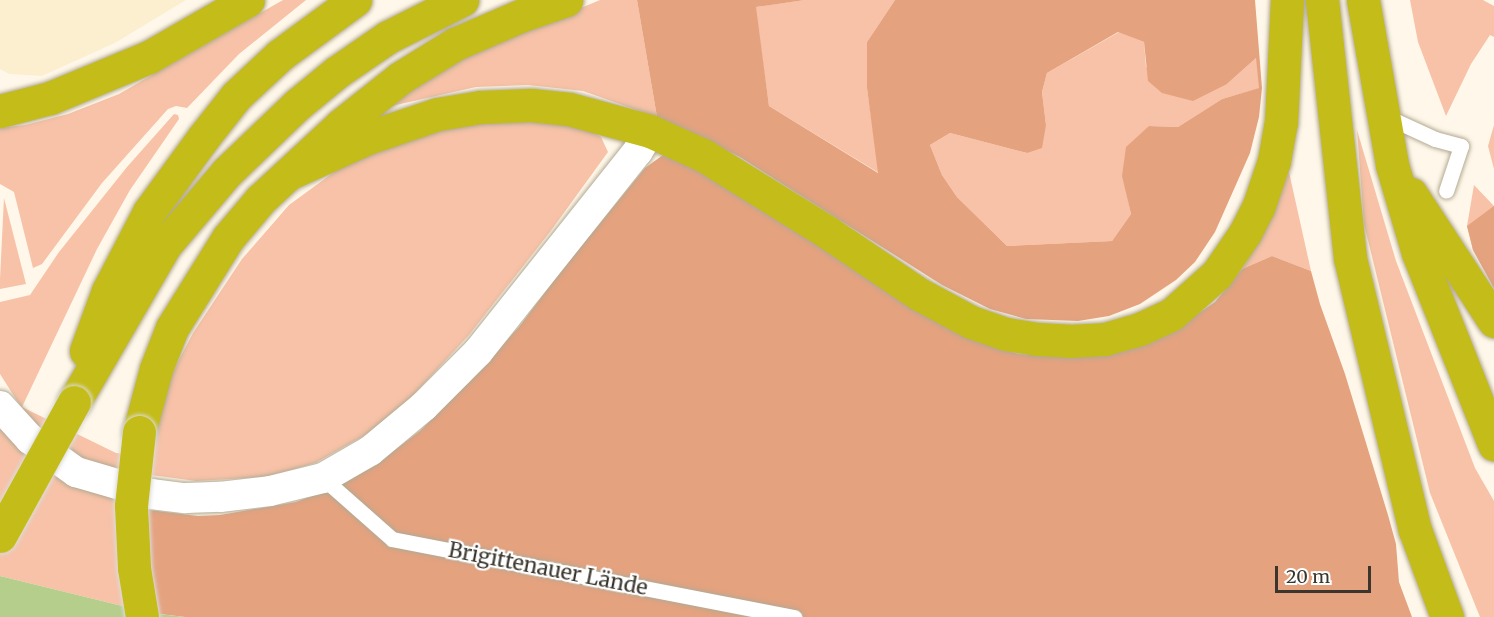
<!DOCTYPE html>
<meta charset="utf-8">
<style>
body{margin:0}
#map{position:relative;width:1494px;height:617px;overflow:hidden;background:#fff8ea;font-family:Merriweather,serif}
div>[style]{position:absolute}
.built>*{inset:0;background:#fcefd0}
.green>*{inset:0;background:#f7c2a7}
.forest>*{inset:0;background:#e5a27f}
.water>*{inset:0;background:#b5ce8b}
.roads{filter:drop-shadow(0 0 2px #b3a993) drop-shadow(0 0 2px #b3a993)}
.lane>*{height:15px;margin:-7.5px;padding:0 7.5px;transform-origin:7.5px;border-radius:7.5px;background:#fff}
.street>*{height:30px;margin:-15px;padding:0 15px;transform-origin:15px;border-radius:15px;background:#fff}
.highway>*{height:33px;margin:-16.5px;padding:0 16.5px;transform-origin:16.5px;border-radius:16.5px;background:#c4bc18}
.bridges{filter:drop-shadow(0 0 2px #dcdbd9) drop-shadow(0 0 2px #dcdbd9)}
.highway-bridge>*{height:33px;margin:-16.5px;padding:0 16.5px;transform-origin:16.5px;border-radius:16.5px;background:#c4bc18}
span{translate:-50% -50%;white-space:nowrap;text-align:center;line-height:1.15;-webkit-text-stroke:4.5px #fff;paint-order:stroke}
.street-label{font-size:21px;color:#3a362d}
.scale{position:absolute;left:1275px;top:566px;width:96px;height:27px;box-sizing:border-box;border:3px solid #3a362d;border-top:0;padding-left:8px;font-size:18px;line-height:21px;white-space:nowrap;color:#3a362d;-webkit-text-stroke:4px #fff;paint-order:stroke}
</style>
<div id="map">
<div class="built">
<i style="clip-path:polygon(0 0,186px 0,115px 43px,42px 76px,9px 74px,0 69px)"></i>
</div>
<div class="green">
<i style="clip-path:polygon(283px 0,306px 0,239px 54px,187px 108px,176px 106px,168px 109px,102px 183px,42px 264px,33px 268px,14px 192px,0 184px,0 128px,25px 125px,68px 114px,119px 94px)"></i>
<i style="clip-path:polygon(600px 0,637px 0,657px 117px,583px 91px,528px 85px,476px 87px,378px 109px,443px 66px)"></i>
<i style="clip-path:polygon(805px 0,895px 0,867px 42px,867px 88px,879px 173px,769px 106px,755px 7px)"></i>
<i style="clip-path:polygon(1410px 0,1483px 0,1494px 6px,1494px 37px,1490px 35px,1471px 64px,1446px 116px,1418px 42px)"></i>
<i style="clip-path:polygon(1119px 32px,1144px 42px,1146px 67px,1227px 84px,1257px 57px,1260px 88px,1222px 99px,1178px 127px,1149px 126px,1123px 176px,1131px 214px,1112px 241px,1007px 246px,957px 197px,942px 175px,930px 145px,950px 133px,1027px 153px,1046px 125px,1042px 92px,1047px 73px)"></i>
<i style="clip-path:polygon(174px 114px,178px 115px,179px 119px,130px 190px,97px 249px,22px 407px,116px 453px,151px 456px,169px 382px,179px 360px,193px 333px,242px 259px,289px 205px,352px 159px,455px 123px,532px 120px,585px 128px,601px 137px,608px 152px,550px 232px,469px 335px,406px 403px,367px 434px,315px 463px,267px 477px,196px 481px,151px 475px,147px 538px,151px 613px,0 576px,0 430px,21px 407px,0 374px,0 302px,30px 295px,59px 252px,127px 167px)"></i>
<i style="clip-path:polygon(1494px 125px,1494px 169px,1488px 146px)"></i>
<i style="clip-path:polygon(1357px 130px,1396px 261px,1475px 468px,1494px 501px,1494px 617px,1480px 617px,1430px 493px,1364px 224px)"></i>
<i style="clip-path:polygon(1289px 172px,1311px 271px,1272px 256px,1242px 269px,1259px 241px)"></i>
<i style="clip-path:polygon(1474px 185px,1494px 206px,1494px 288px,1473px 250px,1467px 226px)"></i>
<i style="clip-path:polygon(4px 198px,26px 284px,0 289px,0 279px)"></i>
</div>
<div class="forest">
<i style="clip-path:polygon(evenodd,637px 0,805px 0,756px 7px,769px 106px,878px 173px,867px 88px,867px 42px,895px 0,1255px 0,1262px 88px,1259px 117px,1250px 153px,1215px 232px,1195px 262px,1176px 280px,1140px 304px,1109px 316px,1078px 321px,1026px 319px,990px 309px,942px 285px,740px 157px,657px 117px,637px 0,1118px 32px,1144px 42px,1148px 81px,1162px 93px,1193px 101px,1227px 84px,1256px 58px,1259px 88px,1222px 99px,1178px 127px,1149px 126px,1126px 147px,1122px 176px,1131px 214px,1112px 241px,1007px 246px,957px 197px,942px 175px,930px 145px,950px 133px,1027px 153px,1042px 148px,1046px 125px,1042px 92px,1047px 73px,1118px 32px)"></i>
<i style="clip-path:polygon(663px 155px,681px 160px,806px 237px,922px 314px,978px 342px,1019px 354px,1051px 356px,1132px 347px,1170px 333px,1215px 302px,1242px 269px,1272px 256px,1311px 271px,1320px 304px,1345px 374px,1388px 515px,1396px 544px,1399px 582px,1412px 617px,185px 617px,151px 613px,147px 538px,149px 510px,198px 516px,220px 515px,296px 502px,332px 488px,372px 467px,420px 431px,469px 382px,519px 327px,561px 271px,645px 168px)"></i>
<i style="clip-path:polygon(1494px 206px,1494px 288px,1473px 250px,1467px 226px)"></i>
</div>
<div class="water">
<i style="clip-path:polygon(0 576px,151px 613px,185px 617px,0 617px)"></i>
</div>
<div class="roads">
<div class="lane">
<i style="left:1383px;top:115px;width:57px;rotate:24.8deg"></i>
<i style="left:1435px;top:139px;width:27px;rotate:15deg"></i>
<i style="left:1461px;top:146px;width:47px;rotate:108.4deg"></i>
<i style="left:323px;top:478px;width:92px;rotate:41.5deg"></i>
<i style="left:392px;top:539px;width:410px;rotate:11deg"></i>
</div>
<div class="street">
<i style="left:0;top:406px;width:45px;rotate:47.7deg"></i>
<i style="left:30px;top:439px;width:57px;rotate:35.7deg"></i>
<i style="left:76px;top:472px;width:78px;rotate:16.3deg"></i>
<i style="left:151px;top:494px;width:35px;rotate:7deg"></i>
<i style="left:186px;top:498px;width:34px;rotate:-2deg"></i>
<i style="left:220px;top:497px;width:50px;rotate:-6.8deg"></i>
<i style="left:270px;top:491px;width:55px;rotate:-13.8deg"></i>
<i style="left:323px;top:478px;width:54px;rotate:-29.9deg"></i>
<i style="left:370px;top:451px;width:70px;rotate:-39.8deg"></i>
<i style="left:424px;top:406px;width:76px;rotate:-45deg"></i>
<i style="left:478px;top:352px;width:257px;rotate:-51.5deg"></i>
<i style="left:638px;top:151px;width:23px;rotate:-59deg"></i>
</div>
<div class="highway">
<i style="left:1322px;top:0;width:260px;rotate:83.8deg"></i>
<i style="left:1350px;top:258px;width:280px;rotate:76.6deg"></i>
<i style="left:1415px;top:530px;width:93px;rotate:69.8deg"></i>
<i style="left:1363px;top:0;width:168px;rotate:80deg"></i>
<i style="left:1392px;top:165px;width:92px;rotate:73.5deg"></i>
<i style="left:1418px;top:253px;width:206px;rotate:68.3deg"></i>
<i style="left:0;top:111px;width:52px;rotate:-14.6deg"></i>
<i style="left:50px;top:98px;width:107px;rotate:-22.5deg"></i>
<i style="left:149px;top:57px;width:114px;rotate:-29.9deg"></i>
<i style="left:290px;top:173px;width:85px;rotate:-24.4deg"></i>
<i style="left:367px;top:138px;width:75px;rotate:-18.7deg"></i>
<i style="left:438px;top:114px;width:43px;rotate:-9.5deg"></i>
<i style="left:480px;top:107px;width:51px;rotate:-2.2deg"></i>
<i style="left:531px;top:105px;width:38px;rotate:6deg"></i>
<i style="left:569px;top:109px;width:84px;rotate:15.2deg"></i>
<i style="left:650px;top:131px;width:58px;rotate:24.4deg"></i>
<i style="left:703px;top:155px;width:146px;rotate:31.8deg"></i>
<i style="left:827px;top:232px;width:111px;rotate:34deg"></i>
<i style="left:919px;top:294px;width:59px;rotate:28.3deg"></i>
<i style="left:971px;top:322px;width:37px;rotate:19deg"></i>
<i style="left:1006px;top:334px;width:30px;rotate:9deg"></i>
<i style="left:1036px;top:339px;width:33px;rotate:3deg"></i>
<i style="left:1069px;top:341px;width:36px;rotate:-3deg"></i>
<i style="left:1105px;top:339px;width:36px;rotate:-16deg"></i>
<i style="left:1140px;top:329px;width:35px;rotate:-25deg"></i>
<i style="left:1172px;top:314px;width:60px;rotate:-41.6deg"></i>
<i style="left:1217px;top:274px;width:50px;rotate:-55.7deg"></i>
<i style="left:1245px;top:233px;width:28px;rotate:-63deg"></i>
<i style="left:1258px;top:208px;width:50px;rotate:-71.2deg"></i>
<i style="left:1274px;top:161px;width:39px;rotate:-80deg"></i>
<i style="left:1281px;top:123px;width:123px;rotate:-87.2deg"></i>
<i style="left:1411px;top:194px;width:152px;rotate:56.8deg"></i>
<i style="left:86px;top:351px;width:64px;rotate:-69.9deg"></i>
<i style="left:108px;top:291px;width:89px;rotate:-62.6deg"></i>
<i style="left:149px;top:212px;width:92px;rotate:-53.9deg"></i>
<i style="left:203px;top:138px;width:53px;rotate:-51.8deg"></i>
<i style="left:236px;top:96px;width:60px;rotate:-43deg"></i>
<i style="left:280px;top:55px;width:93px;rotate:-36.3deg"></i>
<i style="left:74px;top:402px;width:181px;rotate:-59.9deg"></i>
<i style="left:165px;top:245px;width:96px;rotate:-49.7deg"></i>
<i style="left:227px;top:172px;width:98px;rotate:-43.8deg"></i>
<i style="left:298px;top:104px;width:50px;rotate:-39.4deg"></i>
<i style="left:337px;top:72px;width:62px;rotate:-34.5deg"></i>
<i style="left:388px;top:37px;width:83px;rotate:-26.6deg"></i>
<i style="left:139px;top:432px;width:65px;rotate:-74.9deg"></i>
<i style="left:156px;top:369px;width:44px;rotate:-68.7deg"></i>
<i style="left:172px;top:328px;width:106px;rotate:-58.1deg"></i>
<i style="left:228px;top:238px;width:50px;rotate:-49.9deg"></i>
<i style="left:260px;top:200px;width:110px;rotate:-42.8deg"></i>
<i style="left:341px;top:125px;width:75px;rotate:-38.5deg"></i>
<i style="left:400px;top:78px;width:65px;rotate:-31.7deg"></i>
<i style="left:455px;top:44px;width:71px;rotate:-23.3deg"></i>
<i style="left:520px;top:16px;width:49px;rotate:-19.2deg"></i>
</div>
</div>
<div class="bridges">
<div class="highway-bridge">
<i style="left:139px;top:432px;width:74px;rotate:96.2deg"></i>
<i style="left:131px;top:506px;width:62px;rotate:87.2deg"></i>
<i style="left:134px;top:568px;width:50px;rotate:80.7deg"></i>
<i style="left:0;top:536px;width:153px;rotate:-61.1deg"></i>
</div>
</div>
<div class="street-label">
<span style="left:548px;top:569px;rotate:11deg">Brigittenauer Lände</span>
</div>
<div class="scale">20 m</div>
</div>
